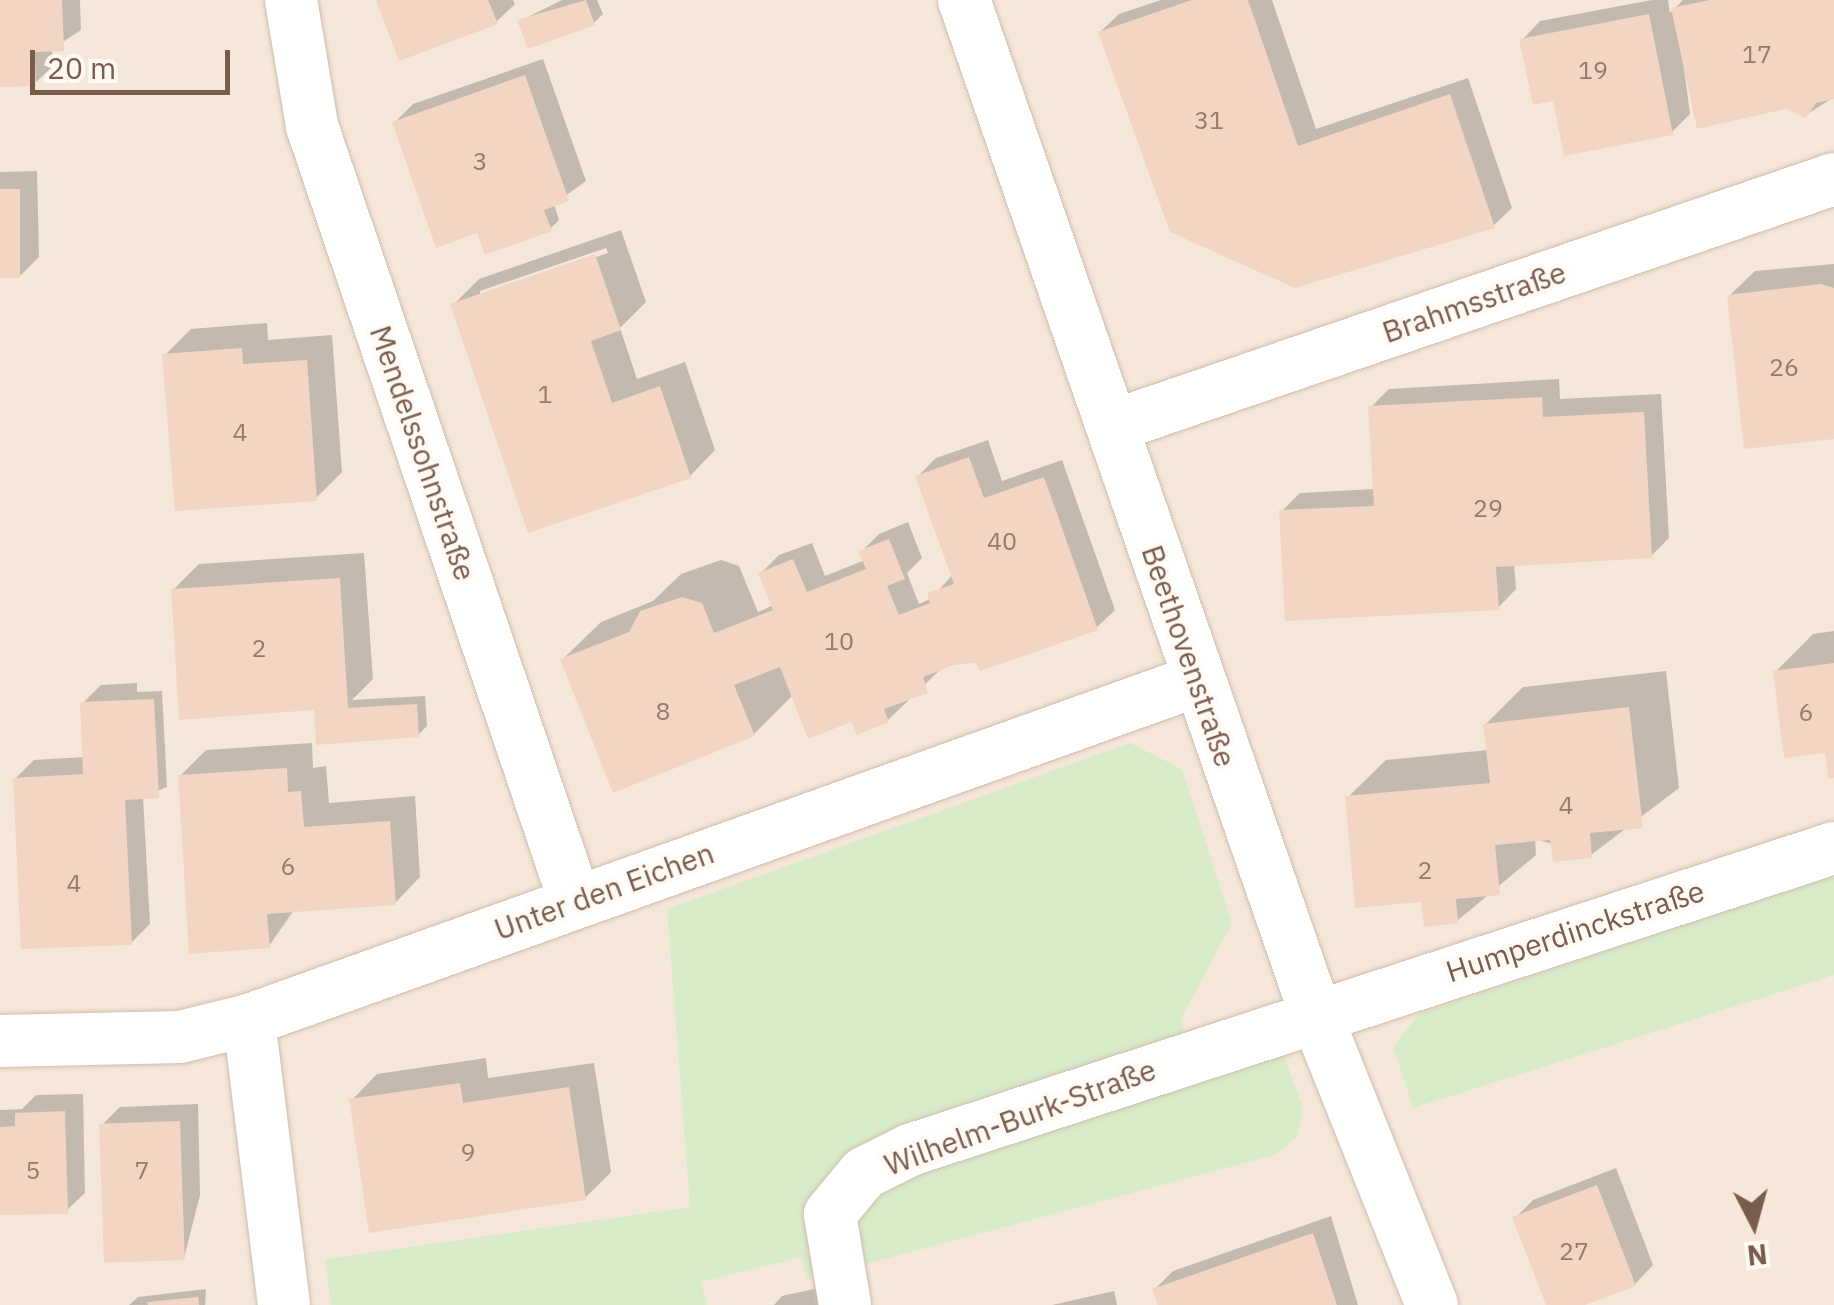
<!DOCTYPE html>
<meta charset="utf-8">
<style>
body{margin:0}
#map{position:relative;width:1834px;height:1305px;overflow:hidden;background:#fdf6ec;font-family:"IBM Plex Sans",sans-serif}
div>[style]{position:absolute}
.residential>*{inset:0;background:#f5e8da;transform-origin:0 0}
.green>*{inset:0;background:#d8ecc9}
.shadow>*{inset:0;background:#0003}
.building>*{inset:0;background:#f3d5c3;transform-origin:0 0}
.roads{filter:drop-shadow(0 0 2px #d1beb0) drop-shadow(0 0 2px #d1beb0)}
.street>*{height:52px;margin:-26px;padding:0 26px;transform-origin:26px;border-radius:26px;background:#fff}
span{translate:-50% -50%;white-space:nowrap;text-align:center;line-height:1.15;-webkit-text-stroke:8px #fffaf3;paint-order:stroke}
.number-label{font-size:25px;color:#987a6a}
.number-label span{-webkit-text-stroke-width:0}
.street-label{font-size:30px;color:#7a5c4d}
.north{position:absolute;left:1704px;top:1175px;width:100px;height:100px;-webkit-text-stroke:8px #fffaf3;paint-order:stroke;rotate:174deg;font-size:28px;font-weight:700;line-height:40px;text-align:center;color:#7a5c4d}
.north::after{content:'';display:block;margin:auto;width:35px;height:45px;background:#7a5c4d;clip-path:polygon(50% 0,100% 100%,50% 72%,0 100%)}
.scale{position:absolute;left:30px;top:50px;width:200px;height:45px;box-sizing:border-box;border:5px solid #7a5c4d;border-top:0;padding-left:12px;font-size:30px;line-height:35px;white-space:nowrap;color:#7a5c4d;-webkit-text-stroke:8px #fffaf3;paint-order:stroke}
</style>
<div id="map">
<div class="residential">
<i style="left:0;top:0;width:1834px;height:1305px"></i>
</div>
<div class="green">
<i style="clip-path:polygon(1130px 743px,1182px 769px,1232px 923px,1181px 1019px,1195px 1080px,1282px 1049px,1303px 1109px,1298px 1136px,1275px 1155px,806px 1280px,802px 1257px,701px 1282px,707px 1305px,331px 1305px,325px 1259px,690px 1207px,667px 909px)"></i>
<i style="clip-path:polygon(1834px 873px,1834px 975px,1413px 1108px,1393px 1047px,1419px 1014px)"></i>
</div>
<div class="shadow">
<i style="clip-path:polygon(0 0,80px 0,81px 30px,52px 49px,53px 66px,34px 84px,0 85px)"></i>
<i style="clip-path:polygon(379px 0,513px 0,515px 4px,496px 22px)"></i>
<i style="clip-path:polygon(562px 0,597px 0,603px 14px,594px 23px,520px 21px)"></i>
<i style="clip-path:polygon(1161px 0,1272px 0,1316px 129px,1468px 78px,1512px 208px,1493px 226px,1296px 286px,1100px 32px,1119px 14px)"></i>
<i style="clip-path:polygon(1652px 0,1668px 0,1670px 13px,1683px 0,1834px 0,1834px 97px,1806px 115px,1680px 38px,1690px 114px,1672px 132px,1555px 98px,1522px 40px,1540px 21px)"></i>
<i style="clip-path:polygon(543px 59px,586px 181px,554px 204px,559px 220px,550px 229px,479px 230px,395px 122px,413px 104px)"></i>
<i style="clip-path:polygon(37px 171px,39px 257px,21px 275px,0 276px,0 172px)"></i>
<i style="clip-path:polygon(evenodd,621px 230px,646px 302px,620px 328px,637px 379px,685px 362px,715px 450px,690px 476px,453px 305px,479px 279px,621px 230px,606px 248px,608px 253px,480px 297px,480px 291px,606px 248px)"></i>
<i style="clip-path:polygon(1834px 264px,1834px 437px,1729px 296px,1755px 271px)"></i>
<i style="clip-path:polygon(267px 323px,268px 340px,332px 335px,342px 472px,316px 498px,165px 355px,191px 329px)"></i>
<i style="clip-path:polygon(1559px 379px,1560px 399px,1661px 394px,1669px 538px,1651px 556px,1514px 563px,1516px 589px,1498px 608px,1282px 511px,1300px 493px,1375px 489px,1371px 407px,1389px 389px)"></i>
<i style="clip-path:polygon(988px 440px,1002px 481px,1062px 460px,1115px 610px,1096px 628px,943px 667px,888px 720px,853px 719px,793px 695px,754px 734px,563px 659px,601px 622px,653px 601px,681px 574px,721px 560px,739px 566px,758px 612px,773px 605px,761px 573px,779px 555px,812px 543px,825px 576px,865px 560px,861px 552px,879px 534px,908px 522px,922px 558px,907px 573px,919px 604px,932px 598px,953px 574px,918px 476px,936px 458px)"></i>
<i style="clip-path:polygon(364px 553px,373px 679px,352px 700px,425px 696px,427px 726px,418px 735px,316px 707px,173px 590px,199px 564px)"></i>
<i style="clip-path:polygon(1834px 631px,1834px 776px,1827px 750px,1775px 672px,1813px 634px)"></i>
<i style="clip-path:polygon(1666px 671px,1679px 788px,1591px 855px,1535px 839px,1536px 855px,1457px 921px,1424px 900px,1348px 797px,1386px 760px,1488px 750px,1485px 725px,1523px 687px)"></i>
<i style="clip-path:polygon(137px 683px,137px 692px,162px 691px,167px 787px,143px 797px,150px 924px,131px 943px,16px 778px,34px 760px,85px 757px,83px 703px,101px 685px)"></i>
<i style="clip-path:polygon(312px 743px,313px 768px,326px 766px,329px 803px,415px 796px,420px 877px,395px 903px,294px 910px,269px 946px,180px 776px,206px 750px)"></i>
<i style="clip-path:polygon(486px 1058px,488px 1078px,594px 1063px,611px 1172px,585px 1198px,352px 1100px,377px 1074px)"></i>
<i style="clip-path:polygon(83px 1094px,85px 1193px,66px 1211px,0 1213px,0 1110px,22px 1109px,36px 1095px)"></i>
<i style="clip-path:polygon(198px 1104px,200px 1195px,184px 1258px,102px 1125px,120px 1107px)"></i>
<i style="clip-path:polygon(1616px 1168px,1653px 1265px,1635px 1284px,1578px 1305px,1548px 1305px,1515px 1218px,1533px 1200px)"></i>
<i style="clip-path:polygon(1331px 1216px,1358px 1305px,1158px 1305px,1155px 1289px,1173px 1271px)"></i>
<i style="clip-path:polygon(823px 1287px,827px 1305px,774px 1305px,782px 1296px)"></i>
<i style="clip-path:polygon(206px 1289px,205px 1305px,129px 1305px,138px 1297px)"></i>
<i style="clip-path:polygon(1114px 1291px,1117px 1305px,1052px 1305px)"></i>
</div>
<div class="building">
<i style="clip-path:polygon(0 0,62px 0,64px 51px,35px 52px,36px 86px,0 87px)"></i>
<i style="clip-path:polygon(376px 0,488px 0,498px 24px,399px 61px)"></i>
<i style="clip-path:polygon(586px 0,595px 25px,528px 49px,517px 20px)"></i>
<i style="clip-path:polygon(1192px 0,1248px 0,1298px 146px,1450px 94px,1495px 228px,1295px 288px,1170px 232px,1098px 32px)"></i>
<i style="clip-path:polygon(1710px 0,1834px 0,1834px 99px,1816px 103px,1806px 118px,1786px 109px,1697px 129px,1671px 8px)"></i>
<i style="clip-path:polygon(1649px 14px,1673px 135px,1564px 156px,1553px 101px,1533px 105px,1519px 39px)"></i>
<i style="clip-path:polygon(525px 75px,569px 201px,544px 210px,552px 231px,485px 255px,477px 233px,436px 248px,392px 122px)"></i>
<i style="left:0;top:189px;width:20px;height:89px"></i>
<i style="clip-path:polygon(595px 254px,621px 330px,591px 341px,612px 403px,660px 386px,691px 478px,528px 533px,450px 304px)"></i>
<i style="clip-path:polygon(1821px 284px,1834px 288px,1834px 439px,1744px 449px,1727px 295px)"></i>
<i style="clip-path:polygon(242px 348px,243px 364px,307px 360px,317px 501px,175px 511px,162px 354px)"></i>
<i style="clip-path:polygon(1542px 397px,1543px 417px,1644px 412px,1652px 558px,1496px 567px,1499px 610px,1285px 621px,1279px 510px,1374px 506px,1368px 406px)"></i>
<i style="clip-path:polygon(969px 457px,984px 498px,1044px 477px,1098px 630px,980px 671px,976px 663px,954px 665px,923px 677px,928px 693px,884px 709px,889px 722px,857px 735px,851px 722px,808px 739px,780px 667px,734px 685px,755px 736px,613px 793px,560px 659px,629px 632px,640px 611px,682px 597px,702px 603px,714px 633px,773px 610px,758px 573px,793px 559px,807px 592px,866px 569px,858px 551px,889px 539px,905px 579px,887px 586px,899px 615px,930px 603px,927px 593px,954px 584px,915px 476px)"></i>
<i style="clip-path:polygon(340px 578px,348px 708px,417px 704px,419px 737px,316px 745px,314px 710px,179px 720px,171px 589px)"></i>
<i style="clip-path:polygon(1834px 663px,1834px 778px,1828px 779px,1825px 753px,1784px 758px,1773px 671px)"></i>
<i style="clip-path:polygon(154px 699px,159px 798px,125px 800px,132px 945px,21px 949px,13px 778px,83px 774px,80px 702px)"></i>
<i style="clip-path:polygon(1629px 707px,1643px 828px,1590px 833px,1592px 858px,1553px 862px,1550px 840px,1495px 845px,1500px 895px,1456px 899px,1458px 923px,1424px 927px,1421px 902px,1355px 908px,1345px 796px,1490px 783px,1483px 724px)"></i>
<i style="clip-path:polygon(287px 768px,288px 792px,301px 791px,304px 827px,390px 821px,396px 905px,267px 914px,270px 948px,189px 954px,178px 775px)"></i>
<i style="clip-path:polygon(460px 1083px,463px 1103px,569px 1087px,586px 1200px,369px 1233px,349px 1099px)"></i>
<i style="clip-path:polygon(65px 1111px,68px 1214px,0 1215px,0 1127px,15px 1126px,15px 1113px)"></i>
<i style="left:180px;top:1121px;width:139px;height:81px;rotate:88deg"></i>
<i style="clip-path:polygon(1597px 1185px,1636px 1286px,1585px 1305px,1546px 1305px,1512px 1217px)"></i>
<i style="clip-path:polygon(1313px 1233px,1337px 1305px,1158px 1305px,1152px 1289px)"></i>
<i style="clip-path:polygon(198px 1297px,199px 1305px,148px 1305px,147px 1302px)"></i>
</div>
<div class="roads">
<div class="street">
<i style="left:291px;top:0;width:128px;rotate:80.5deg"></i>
<i style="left:312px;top:126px;width:818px;rotate:71.26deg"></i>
<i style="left:964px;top:0;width:1074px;rotate:70.87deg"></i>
<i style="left:1316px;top:1015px;width:312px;rotate:68.2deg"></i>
<i style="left:1113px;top:426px;width:762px;rotate:-18.91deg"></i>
<i style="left:249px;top:1020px;width:287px;rotate:83deg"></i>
<i style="left:0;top:1041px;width:180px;rotate:-1.3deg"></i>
<i style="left:180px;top:1037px;width:71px;rotate:-13.8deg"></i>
<i style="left:249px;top:1020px;width:1006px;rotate:-19.7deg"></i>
<i style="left:845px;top:1305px;width:92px;rotate:-99.4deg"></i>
<i style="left:830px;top:1214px;width:53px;rotate:-50.3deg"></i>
<i style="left:864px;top:1173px;width:51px;rotate:-26.6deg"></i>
<i style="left:910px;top:1150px;width:972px;rotate:-18.1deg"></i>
</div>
</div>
<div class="number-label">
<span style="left:1757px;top:54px">17</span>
<span style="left:1593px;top:70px">19</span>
<span style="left:1209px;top:120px">31</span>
<span style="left:480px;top:161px">3</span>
<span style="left:1784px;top:367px">26</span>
<span style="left:545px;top:394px">1</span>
<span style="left:240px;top:432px">4</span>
<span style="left:1488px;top:508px">29</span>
<span style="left:1002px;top:541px">40</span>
<span style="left:839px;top:641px">10</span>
<span style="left:259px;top:648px">2</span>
<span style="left:663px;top:711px">8</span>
<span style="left:1806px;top:712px">6</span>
<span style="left:1566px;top:805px">4</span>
<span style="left:288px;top:866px">6</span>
<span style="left:1425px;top:870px">2</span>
<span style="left:74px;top:883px">4</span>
<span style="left:468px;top:1152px">9</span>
<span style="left:33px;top:1170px">5</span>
<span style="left:142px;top:1170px">7</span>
<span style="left:1574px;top:1251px">27</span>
</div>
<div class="street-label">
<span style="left:1474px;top:302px;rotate:-19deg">Brahmsstraße</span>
<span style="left:423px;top:453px;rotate:71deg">Mendelssohnstraße</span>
<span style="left:1189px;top:656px;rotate:71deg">Beethovenstraße</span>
<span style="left:604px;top:891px;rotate:-20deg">Unter den Eichen</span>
<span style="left:1575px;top:931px;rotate:-18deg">Humperdinckstraße</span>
<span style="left:1020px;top:1117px;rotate:-20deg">Wilhelm-Burk-Straße</span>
</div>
<div class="north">N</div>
<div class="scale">20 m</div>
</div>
